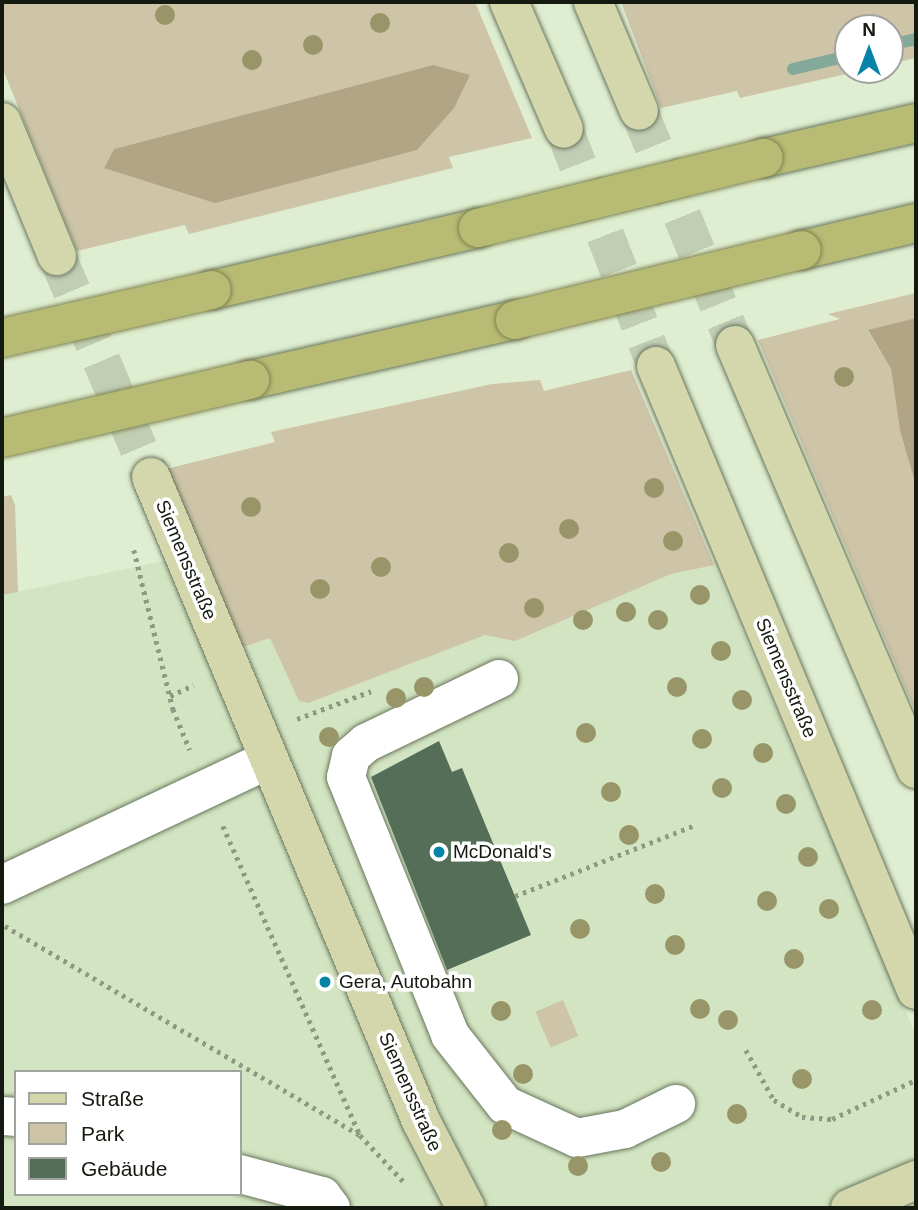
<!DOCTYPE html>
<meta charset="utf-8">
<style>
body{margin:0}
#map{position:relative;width:918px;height:1210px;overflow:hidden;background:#dfeed1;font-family:Arial,sans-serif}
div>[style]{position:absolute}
.built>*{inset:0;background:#d2e4c1}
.green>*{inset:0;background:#cec4a8;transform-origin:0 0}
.forest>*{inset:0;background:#b1a585}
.stream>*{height:12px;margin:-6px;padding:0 6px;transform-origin:6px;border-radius:6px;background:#84a99a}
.building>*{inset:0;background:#546e58}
.major-tunnel>*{height:38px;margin-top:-19px;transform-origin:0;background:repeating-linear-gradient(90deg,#c1ceb4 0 38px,transparent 0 57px)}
.path>*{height:4.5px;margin-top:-2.25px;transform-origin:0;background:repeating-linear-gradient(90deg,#8e9984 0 3.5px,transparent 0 8.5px)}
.roads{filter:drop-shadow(0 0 2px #69765d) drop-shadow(0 0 2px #69765d)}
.minor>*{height:38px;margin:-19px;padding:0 19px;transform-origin:19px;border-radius:19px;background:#fff}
.major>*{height:38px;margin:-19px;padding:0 19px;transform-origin:19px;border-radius:19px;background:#d4d6ac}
.highway>*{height:38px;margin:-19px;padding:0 19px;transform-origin:19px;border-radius:19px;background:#b8bb74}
.bridges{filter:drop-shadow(0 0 2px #7f8351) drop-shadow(0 0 2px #7f8351)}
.highway-bridge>*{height:38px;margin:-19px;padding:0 19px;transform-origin:19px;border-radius:19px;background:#b8bb74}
.trees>*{width:20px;height:20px;margin:-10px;border-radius:50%;background:#989569}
.dots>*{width:19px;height:19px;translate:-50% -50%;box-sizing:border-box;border:4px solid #fff;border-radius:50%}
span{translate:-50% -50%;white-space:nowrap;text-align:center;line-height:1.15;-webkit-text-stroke:7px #fff;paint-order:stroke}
.street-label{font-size:19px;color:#151a10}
.poi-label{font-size:19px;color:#151a10}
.left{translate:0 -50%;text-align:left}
.frame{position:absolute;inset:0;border:4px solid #151a10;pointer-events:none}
.legend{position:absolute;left:14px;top:1070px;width:228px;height:126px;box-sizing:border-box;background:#fff;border:2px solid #a1a39f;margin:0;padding:9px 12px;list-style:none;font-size:21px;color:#151a10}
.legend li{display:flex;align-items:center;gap:14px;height:35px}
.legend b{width:35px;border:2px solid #a1a39f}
.north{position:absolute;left:834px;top:14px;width:70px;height:70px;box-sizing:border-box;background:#fff;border:2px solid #a1a39f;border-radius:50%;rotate:0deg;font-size:19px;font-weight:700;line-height:28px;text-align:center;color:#151a10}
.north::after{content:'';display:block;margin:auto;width:24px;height:32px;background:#0683a8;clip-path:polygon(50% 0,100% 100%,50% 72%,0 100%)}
</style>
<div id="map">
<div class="built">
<i style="clip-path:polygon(evenodd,666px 455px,916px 1035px,916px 1208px,2px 1208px,2px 595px,666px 455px,16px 1072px,240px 1072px,240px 1194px,16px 1194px,16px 1072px)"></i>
</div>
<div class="green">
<i style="clip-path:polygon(evenodd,2px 2px,475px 2px,532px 138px,449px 157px,453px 168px,189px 234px,185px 225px,77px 251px,2px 67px,2px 2px,433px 65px,104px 168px,114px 149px,433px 65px)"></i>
<i style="clip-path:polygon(621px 2px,916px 2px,916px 58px,890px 64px,890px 28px,848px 28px,848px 70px,864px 70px,740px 98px,737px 91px,661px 108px)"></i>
<i style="clip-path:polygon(916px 293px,916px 318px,868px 331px,891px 369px,900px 431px,916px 486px,916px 713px,758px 340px,840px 319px,828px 314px)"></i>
<i style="clip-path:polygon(631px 370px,714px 565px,671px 574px,515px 641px,485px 635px,308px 703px,299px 701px,270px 638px,240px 648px,166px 469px,275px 442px,271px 432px,492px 384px,540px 380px,544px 391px)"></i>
<i style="clip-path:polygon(11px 495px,15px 505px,18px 592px,2px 595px,2px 497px)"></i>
<i style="left:563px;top:1000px;width:39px;height:30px;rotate:67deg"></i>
</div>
<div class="forest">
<i style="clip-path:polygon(433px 65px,470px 75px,454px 108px,417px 150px,215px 203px,104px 168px,114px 149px)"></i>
<i style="clip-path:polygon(916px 318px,916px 486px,900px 431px,891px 369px,868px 330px)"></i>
</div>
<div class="stream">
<i style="left:890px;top:45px;width:27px;rotate:-13deg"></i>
<i style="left:793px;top:69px;width:57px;rotate:-13.3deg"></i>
</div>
<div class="building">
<i style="clip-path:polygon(439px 741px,452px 772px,462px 768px,531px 935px,447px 970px,371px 777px)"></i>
</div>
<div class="major-tunnel">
<i style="left:639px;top:111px;width:253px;rotate:67.7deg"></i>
<i style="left:564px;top:129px;width:254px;rotate:68.8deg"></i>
<i style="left:57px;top:256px;width:240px;rotate:67deg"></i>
</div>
<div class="path">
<i style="left:134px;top:550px;width:164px;rotate:76.2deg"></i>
<i style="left:173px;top:709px;width:44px;rotate:67.5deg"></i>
<i style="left:170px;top:696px;width:26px;rotate:-25deg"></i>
<i style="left:297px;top:719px;width:79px;rotate:-20.7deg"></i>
<i style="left:223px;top:826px;width:338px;rotate:66.1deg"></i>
<i style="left:360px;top:1135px;width:63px;rotate:46.9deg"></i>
<i style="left:515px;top:896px;width:193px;rotate:-21.5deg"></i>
<i style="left:5px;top:926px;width:412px;rotate:30.5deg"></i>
<i style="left:746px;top:1050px;width:57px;rotate:60.8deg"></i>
<i style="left:774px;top:1100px;width:33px;rotate:31deg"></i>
<i style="left:802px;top:1117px;width:30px;rotate:4deg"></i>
<i style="left:832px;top:1119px;width:93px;rotate:-24.9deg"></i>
</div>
<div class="roads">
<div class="minor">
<i style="left:499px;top:679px;width:148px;rotate:154.3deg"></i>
<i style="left:366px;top:743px;width:20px;rotate:139deg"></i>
<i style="left:351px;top:756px;width:22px;rotate:103deg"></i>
<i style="left:346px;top:777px;width:278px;rotate:68deg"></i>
<i style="left:450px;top:1035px;width:89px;rotate:51.8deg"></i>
<i style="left:505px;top:1105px;width:79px;rotate:24.6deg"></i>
<i style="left:577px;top:1138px;width:49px;rotate:-10.6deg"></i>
<i style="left:625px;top:1129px;width:57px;rotate:-26.1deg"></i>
<i style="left:2px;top:885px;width:294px;rotate:-25.2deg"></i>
<i style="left:2px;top:1116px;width:14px;rotate:4deg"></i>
<i style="left:240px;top:1174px;width:85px;rotate:15deg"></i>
<i style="left:322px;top:1196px;width:15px;rotate:53deg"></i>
</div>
<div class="major">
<i style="left:509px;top:2px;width:138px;rotate:66.6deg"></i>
<i style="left:593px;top:2px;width:118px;rotate:67.1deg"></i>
<i style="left:2px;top:122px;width:145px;rotate:67.7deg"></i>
<i style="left:735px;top:345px;width:461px;rotate:66.9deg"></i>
<i style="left:656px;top:366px;width:676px;rotate:67.38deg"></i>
<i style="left:151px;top:477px;width:698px;rotate:67.25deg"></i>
<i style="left:421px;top:1121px;width:98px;rotate:62.7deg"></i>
<i style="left:850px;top:1208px;width:72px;rotate:-23deg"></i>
</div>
<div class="highway">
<i style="left:764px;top:158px;width:156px;rotate:-13deg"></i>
<i style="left:802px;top:250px;width:117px;rotate:-13.3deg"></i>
<i style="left:212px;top:290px;width:273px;rotate:-13.1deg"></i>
<i style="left:250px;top:380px;width:272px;rotate:-12.8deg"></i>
</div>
</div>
<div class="bridges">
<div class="highway-bridge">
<i style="left:478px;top:228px;width:294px;rotate:-13.8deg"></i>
<i style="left:515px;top:320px;width:295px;rotate:-13.7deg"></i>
<i style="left:2px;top:338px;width:215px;rotate:-12.9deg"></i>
<i style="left:2px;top:438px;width:255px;rotate:-13.2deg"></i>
</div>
</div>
<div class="trees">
<i style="left:165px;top:15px"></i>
<i style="left:380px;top:23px"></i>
<i style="left:313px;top:45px"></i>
<i style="left:252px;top:60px"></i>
<i style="left:844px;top:377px"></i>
<i style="left:654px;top:488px"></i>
<i style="left:251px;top:507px"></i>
<i style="left:569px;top:529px"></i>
<i style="left:673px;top:541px"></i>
<i style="left:509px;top:553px"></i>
<i style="left:381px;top:567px"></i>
<i style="left:320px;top:589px"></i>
<i style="left:700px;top:595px"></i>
<i style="left:534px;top:608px"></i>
<i style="left:626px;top:612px"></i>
<i style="left:583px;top:620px"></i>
<i style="left:658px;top:620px"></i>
<i style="left:721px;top:651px"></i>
<i style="left:424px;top:687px"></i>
<i style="left:677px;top:687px"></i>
<i style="left:396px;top:698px"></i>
<i style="left:742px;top:700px"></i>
<i style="left:586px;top:733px"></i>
<i style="left:329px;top:737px"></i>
<i style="left:702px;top:739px"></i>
<i style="left:763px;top:753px"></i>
<i style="left:722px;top:788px"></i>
<i style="left:611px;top:792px"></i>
<i style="left:786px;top:804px"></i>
<i style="left:629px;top:835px"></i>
<i style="left:808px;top:857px"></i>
<i style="left:655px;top:894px"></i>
<i style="left:767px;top:901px"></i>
<i style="left:829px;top:909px"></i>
<i style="left:580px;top:929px"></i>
<i style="left:675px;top:945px"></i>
<i style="left:794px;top:959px"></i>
<i style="left:700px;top:1009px"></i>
<i style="left:872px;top:1010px"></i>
<i style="left:501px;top:1011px"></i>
<i style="left:728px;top:1020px"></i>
<i style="left:523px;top:1074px"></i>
<i style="left:802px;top:1079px"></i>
<i style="left:737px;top:1114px"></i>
<i style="left:502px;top:1130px"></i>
<i style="left:661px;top:1162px"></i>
<i style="left:578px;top:1166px"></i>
</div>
<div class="dots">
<i style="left:439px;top:852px;background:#0683a8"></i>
<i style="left:325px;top:982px;background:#0683a8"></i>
</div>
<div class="street-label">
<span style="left:186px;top:560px;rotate:67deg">Siemensstraße</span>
<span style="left:786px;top:678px;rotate:67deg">Siemensstraße</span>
<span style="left:410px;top:1092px;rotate:66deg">Siemensstraße</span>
</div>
<div class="poi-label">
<span class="left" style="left:453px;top:852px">McDonald's</span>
<span class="left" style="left:339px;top:982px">Gera, Autobahn</span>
</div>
<div class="frame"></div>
<ul class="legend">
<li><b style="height:9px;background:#d4d6ac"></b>Straße</li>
<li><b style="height:19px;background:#cec4a8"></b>Park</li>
<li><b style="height:19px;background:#546e58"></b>Gebäude</li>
</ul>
<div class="north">N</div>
</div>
